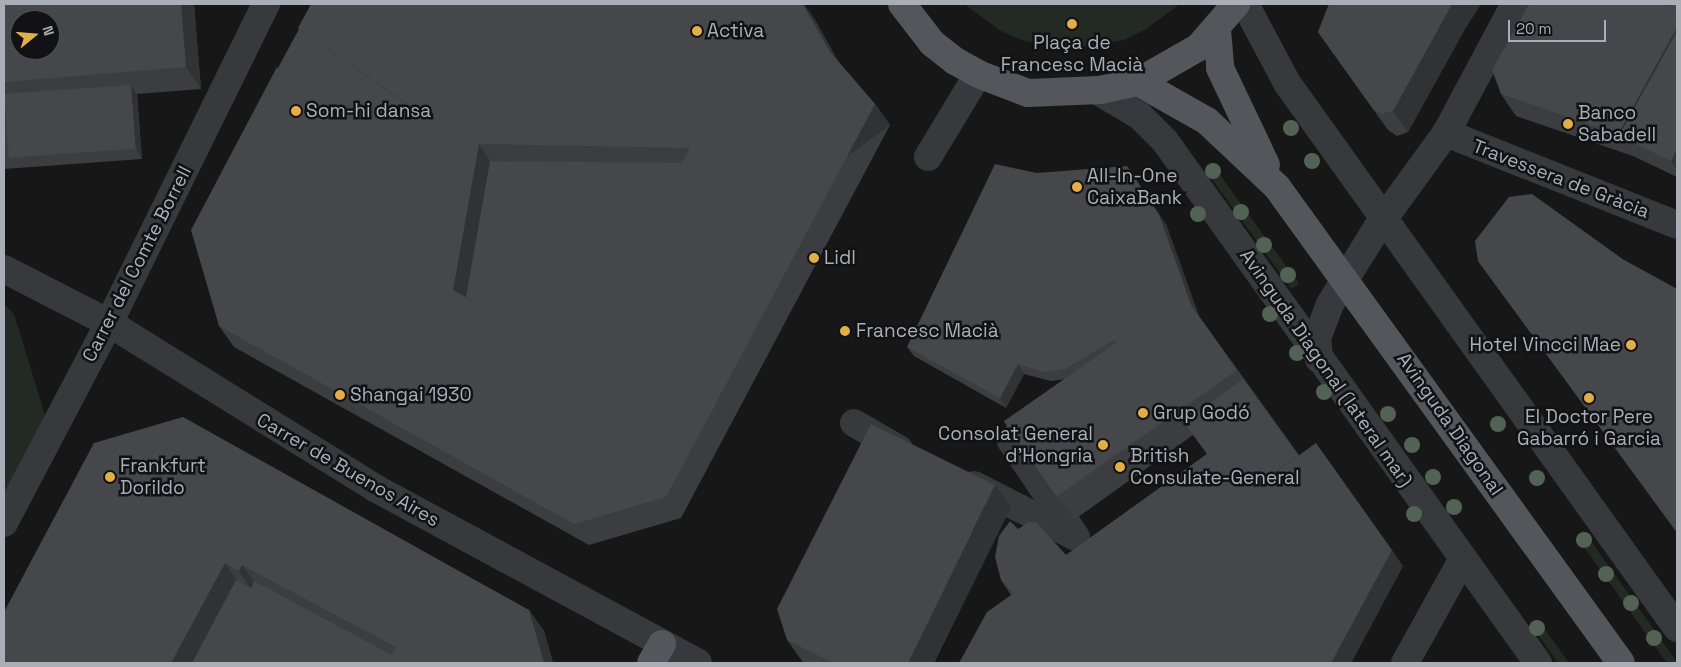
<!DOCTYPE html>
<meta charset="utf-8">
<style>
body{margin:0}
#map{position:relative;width:1681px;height:667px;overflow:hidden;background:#171718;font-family:"Space Grotesk",sans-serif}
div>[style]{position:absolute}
.green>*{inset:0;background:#232a24;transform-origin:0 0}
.minor>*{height:28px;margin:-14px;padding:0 14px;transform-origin:14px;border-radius:14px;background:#38393d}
.major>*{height:28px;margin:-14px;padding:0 14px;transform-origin:14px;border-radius:14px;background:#54565c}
.trees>*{width:16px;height:16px;margin:-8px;border-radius:50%;background:#526254}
.wall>*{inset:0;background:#3c3d40}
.shaded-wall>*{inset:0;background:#313234;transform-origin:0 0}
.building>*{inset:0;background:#46474b;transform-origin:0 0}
.dots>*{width:14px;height:14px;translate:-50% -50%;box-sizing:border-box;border:2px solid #121214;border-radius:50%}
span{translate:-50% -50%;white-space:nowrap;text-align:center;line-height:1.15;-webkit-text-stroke:5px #121214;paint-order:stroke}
.poi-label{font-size:19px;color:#aaaeb7}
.left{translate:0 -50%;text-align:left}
.right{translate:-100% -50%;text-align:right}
.street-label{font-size:19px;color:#aaaeb7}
.frame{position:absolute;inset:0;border:5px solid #aaaeb7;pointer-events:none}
.north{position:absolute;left:10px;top:10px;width:50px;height:50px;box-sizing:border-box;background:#121214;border:1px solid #4f5055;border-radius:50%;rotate:73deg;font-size:14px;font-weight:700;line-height:20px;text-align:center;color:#aaaeb7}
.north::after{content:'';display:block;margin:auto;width:18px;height:22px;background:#e2ae46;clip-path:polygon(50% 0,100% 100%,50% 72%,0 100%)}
.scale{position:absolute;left:1508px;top:20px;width:98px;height:22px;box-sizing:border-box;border:2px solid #aaaeb7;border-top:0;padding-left:6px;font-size:15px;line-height:18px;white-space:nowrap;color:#aaaeb7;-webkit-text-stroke:4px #121214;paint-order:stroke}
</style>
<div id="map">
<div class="green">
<i style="clip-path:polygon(964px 4px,1180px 4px,1146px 29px,1124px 40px,1073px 49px,1024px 41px,1001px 31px)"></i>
<i style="left:1212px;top:164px;width:148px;height:9px;rotate:54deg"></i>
<i style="clip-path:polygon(4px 304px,14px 314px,45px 415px,4px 502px)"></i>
<i style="clip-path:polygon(1583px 530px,1677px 662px,1677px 663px,1667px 663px,1579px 540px)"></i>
<i style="clip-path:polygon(1539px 621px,1569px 663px,1558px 663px,1531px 625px)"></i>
</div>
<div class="minor">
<i style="left:1245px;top:4px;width:89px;rotate:62deg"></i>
<i style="left:1287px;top:83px;width:670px;rotate:54.41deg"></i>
<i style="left:1096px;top:90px;width:51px;rotate:30.6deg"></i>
<i style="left:1140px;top:116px;width:35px;rotate:45deg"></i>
<i style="left:1165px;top:141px;width:642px;rotate:54.45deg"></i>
<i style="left:1446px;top:133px;width:249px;rotate:21.7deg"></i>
<i style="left:928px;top:157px;width:97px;rotate:-58.9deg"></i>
<i style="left:4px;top:269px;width:118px;rotate:27.2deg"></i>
<i style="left:109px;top:323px;width:313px;rotate:31.8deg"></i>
<i style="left:375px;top:488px;width:367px;rotate:28.4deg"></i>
<i style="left:1319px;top:359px;width:21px;rotate:-95deg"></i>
<i style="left:1317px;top:338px;width:36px;rotate:-69deg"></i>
<i style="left:1330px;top:304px;width:89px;rotate:-58.3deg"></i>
<i style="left:1377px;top:228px;width:117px;rotate:-54deg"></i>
<i style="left:1446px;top:133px;width:146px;rotate:-61.9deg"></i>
<i style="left:854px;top:423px;width:52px;rotate:30deg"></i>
<i style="left:974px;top:485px;width:114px;rotate:27deg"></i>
<i style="left:1076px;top:537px;width:116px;rotate:-124.1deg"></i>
<i style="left:1011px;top:441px;width:42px;rotate:-43.1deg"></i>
<i style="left:4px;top:523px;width:226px;rotate:-62.3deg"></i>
<i style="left:109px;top:323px;width:356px;rotate:-63.8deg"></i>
<i style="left:1405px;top:663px;width:118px;rotate:-61deg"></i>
</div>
<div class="major">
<i style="left:902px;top:4px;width:49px;rotate:52.4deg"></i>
<i style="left:932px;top:43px;width:29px;rotate:38deg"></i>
<i style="left:955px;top:61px;width:26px;rotate:29deg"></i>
<i style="left:978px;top:74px;width:53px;rotate:20.8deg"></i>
<i style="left:1028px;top:93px;width:72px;rotate:-2.4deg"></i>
<i style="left:1100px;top:90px;width:39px;rotate:-12deg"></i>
<i style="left:1138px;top:82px;width:70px;rotate:-29.8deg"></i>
<i style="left:1199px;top:47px;width:57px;rotate:-49.3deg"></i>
<i style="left:1217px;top:30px;width:38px;rotate:85deg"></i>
<i style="left:1220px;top:68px;width:107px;rotate:64.6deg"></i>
<i style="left:1138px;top:82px;width:79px;rotate:29.5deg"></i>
<i style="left:1207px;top:121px;width:96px;rotate:43.3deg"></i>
<i style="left:1277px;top:187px;width:587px;rotate:54.14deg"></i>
<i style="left:651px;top:663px;width:22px;rotate:-60deg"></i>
</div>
<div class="trees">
<i style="left:1291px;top:128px"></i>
<i style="left:1312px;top:161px"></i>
<i style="left:1213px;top:171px"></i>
<i style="left:1241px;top:212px"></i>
<i style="left:1198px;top:214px"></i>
<i style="left:1264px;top:245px"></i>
<i style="left:1288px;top:275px"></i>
<i style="left:1270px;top:314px"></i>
<i style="left:1297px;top:353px"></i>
<i style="left:1324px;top:392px"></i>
<i style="left:1388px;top:414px"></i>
<i style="left:1498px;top:424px"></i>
<i style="left:1412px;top:445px"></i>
<i style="left:1433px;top:477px"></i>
<i style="left:1537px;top:478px"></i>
<i style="left:1454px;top:507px"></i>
<i style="left:1414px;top:514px"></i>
<i style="left:1584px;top:540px"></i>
<i style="left:1606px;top:574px"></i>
<i style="left:1631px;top:603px"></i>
<i style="left:1537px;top:628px"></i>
<i style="left:1654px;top:638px"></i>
</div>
<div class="wall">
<i style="clip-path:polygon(4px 4px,194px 4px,201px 89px,137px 94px,142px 159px,4px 169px)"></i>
<i style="clip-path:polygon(1329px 4px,1481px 4px,1466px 27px,1408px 132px,1397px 136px,1388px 130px,1318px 32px)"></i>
<i style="clip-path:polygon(1677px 4px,1677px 177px,1633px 156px,1516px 116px,1501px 94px)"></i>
<i style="clip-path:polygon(814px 18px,838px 61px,875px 104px,890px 125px,681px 518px,589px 545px,234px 347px,219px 326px,299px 29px,298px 28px)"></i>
<i style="clip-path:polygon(1166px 224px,1199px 316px,1299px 455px,1403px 566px,1351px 663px,959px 663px,1011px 595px,1001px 580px,1018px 529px,1066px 555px,1207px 454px,1193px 435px,1074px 520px,1005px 423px,1066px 379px,1051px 381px,1024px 374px,1006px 408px,914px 356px,907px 347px)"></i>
<i style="clip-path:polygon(1624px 260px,1677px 289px,1677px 533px,1478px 261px)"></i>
<i style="clip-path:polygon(94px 443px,529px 610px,544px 631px,553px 663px,4px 663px)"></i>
<i style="clip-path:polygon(1011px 507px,934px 663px,806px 663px,802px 661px,787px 640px)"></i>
</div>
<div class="shaded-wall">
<i style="clip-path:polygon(181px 4px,194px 4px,201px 89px,186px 67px)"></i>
<i style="clip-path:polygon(803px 4px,804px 4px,814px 18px,845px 73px,830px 52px)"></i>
<i style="clip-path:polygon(1452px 4px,1481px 4px,1466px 27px,1408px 132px,1393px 111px)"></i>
<i style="clip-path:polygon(1677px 27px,1677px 75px,1619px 136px,1633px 156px,1618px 134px)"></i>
<i style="clip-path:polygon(131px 85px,137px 95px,142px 159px,136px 149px)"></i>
<i style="left:875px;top:104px;width:26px;height:445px;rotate:54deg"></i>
<i style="clip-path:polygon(479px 144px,493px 166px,468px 308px,453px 290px)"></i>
<i style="clip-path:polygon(1677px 149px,1677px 170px,1671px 161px)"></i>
<i style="clip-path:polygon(1127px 166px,1166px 224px,1199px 317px,1192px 308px)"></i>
<i style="clip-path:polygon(1018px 364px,1024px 374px,1006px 408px,1000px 398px)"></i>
<i style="clip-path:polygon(995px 485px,1011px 507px,934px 663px,908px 663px)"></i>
<i style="clip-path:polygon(1392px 550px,1403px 566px,1351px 663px,1331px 663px)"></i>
<i style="clip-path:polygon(225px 563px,240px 585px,198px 663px,171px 663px)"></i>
<i style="clip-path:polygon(242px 565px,257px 586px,254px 593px,239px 571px)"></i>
<i style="clip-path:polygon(529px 610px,544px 631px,553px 663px,544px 663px)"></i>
</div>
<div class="building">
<i style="clip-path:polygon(evenodd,4px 4px,181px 4px,186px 67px,4px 82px,4px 4px,20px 20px,50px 20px,50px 50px,20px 50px,20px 20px)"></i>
<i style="clip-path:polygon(evenodd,311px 4px,803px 4px,830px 52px,875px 104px,666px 497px,574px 524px,219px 326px,191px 230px,277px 67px,408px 158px,411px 106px,298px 28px,311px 4px,479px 144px,690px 148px,575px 358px,453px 290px,479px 144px)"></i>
<i style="clip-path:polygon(1329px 4px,1452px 4px,1393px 111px,1382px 114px,1373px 109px,1318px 32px)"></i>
<i style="clip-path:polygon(1529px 4px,1666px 4px,1677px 10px,1677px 27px,1618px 134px,1501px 94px,1492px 70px)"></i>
<i style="clip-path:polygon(1666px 4px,1677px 4px,1677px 10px)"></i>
<i style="clip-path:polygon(299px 29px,411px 107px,408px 158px,278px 68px)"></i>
<i style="clip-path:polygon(1677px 31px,1677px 149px,1671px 161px,1619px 136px)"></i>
<i style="left:131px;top:85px;width:64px;height:127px;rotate:86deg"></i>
<i style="clip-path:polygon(490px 161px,682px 163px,575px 358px,466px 297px)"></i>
<i style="clip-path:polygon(995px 164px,1037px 173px,1127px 166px,1159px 215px,1192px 307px,1184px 295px,1116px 343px,1114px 340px,1065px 369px,1044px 372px,1018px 364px,1000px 398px,907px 347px)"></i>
<i style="clip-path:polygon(1532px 194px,1624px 260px,1677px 289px,1677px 532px,1478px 261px,1475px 241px,1509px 197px)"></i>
<i style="left:1184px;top:295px;width:92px;height:220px;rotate:55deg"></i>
<i style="left:1243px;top:379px;width:94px;height:73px;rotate:54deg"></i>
<i style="clip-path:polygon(183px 417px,529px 610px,544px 663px,387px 663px,396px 647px,242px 565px,239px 571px,225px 563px,171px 663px,4px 663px,4px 612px,94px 443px)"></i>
<i style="clip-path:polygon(871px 424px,995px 485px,908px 663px,834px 663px,787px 640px,777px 609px)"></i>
<i style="clip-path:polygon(1316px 443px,1392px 550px,1331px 663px,959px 663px,987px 612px,1014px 593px,1001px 580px,995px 557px,999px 536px,1010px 521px,1018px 529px,1029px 522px,1037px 523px,1066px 555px,1207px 454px,1240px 498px)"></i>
<i style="clip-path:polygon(236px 580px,251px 588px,254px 581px,392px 655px,387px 663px,192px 663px)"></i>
</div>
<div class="dots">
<i style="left:1072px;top:24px;background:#e2ae46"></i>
<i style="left:697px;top:31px;background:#e2ae46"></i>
<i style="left:296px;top:111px;background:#e2ae46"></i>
<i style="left:1568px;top:124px;background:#e2ae46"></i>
<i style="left:1077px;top:187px;background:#e2ae46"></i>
<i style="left:814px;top:258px;background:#e2ae46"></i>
<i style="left:845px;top:331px;background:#e2ae46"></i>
<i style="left:1631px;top:345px;background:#e2ae46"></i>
<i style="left:340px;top:395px;background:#e2ae46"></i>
<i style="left:1589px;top:398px;background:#e2ae46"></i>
<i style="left:1143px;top:413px;background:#e2ae46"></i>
<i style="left:1103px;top:445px;background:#e2ae46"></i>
<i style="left:1120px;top:467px;background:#e2ae46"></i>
<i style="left:110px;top:477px;background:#e2ae46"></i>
</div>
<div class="poi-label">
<span class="left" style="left:707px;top:31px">Activa</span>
<span style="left:1072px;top:54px">Plaça de<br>Francesc Macià</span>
<span class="left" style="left:306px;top:111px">Som-hi dansa</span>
<span class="left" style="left:1578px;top:124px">Banco<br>Sabadell</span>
<span class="left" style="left:1087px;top:187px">All-In-One<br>CaixaBank</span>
<span class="left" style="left:824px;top:258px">Lidl</span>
<span class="left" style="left:856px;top:331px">Francesc Macià</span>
<span class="right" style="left:1621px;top:345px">Hotel Vincci Mae</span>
<span class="left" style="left:350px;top:395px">Shangai 1930</span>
<span class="left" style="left:1153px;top:413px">Grup Godó</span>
<span style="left:1589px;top:428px">El Doctor Pere<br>Gabarró i Garcia</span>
<span class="right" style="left:1093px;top:445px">Consolat General<br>d'Hongria</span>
<span class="left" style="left:1130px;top:467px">British<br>Consulate-General</span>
<span class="left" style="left:120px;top:477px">Frankfurt<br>Dorildo</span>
</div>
<div class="street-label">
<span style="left:1561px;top:179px;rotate:21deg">Travessera de Gràcia</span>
<span style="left:137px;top:264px;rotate:-63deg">Carrer del Comte Borrell</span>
<span style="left:1326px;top:368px;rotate:55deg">Avinguda Diagonal (lateral mar)</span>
<span style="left:1450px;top:424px;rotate:55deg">Avinguda Diagonal</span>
<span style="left:348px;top:470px;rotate:30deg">Carrer de Buenos Aires</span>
</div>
<div class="frame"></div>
<div class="north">N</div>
<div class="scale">20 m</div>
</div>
